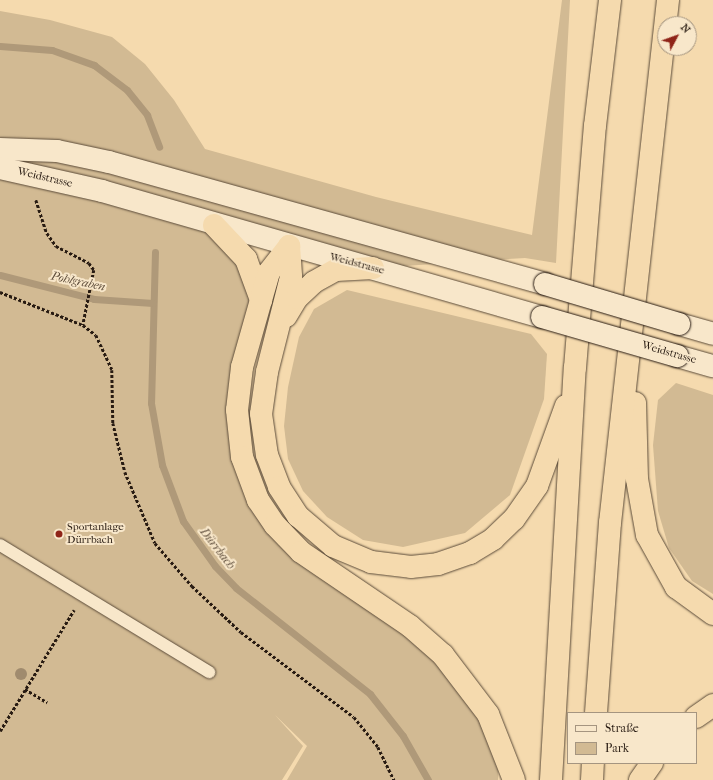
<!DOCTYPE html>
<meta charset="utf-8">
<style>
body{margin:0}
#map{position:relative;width:713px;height:780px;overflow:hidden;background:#f5daae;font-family:"IM FELL French Canon",serif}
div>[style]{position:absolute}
.green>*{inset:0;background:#d2ba93}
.stream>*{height:7px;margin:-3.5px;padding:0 3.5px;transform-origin:3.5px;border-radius:3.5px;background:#af9979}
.path>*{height:2.5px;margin-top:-1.25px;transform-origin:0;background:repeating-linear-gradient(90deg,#281b12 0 3px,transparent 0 5px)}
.roads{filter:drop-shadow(0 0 1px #5b4b39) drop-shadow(0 0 1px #5b4b39)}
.lane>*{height:12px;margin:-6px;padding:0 6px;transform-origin:6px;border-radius:6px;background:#f8e7ca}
.secondary>*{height:22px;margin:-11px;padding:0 11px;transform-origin:11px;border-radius:11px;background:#f8e7ca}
.highway>*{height:22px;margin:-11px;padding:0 11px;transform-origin:11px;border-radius:11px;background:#f5daae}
.bridges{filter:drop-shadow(0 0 1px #281b12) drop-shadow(0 0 1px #281b12)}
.secondary-bridge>*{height:22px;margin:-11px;padding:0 11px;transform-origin:11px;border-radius:11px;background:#f8e7ca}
.trees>*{width:12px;height:12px;margin:-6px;border-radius:50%;background:#a08b6e}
.dots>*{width:11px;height:11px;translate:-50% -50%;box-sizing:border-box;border:2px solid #f8e7ca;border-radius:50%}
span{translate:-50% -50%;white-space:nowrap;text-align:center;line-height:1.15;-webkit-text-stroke:4px #f8e7ca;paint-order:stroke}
.street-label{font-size:11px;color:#281b12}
.poi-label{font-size:11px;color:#281b12}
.left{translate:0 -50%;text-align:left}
.water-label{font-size:12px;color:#5e4d3b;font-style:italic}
.legend{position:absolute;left:567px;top:712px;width:130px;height:52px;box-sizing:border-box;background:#f8e7ca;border:1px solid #a59580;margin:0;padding:5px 7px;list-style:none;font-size:12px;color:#281b12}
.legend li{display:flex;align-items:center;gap:8px;height:20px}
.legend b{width:20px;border:1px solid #a59580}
.north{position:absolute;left:657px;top:16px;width:40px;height:40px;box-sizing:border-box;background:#f8e7ca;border:1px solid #a59580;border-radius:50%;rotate:49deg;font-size:11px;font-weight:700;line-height:16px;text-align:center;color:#281b12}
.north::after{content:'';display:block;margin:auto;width:14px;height:18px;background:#8f2418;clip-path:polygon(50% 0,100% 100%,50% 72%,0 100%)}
</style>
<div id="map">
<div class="green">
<i style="clip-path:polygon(562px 0,570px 0,556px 263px,525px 258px,373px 268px,215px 225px,256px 279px,238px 392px,265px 512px,410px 626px,499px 737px,498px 780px,287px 780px,307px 746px,275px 715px,303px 746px,282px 780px,0 780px,0 11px,50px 20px,112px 37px,145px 64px,174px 100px,205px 149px,376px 197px,532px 235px)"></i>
<i style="clip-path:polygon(347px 290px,531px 334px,547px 354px,544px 399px,510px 495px,465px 533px,403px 547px,363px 540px,327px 517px,303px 491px,288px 459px,284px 426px,288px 387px,299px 337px,314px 309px)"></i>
<i style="clip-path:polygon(676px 383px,713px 395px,713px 594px,692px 581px,669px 548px,658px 511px,653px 445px,658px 400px)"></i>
</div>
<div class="stream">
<i style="left:0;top:46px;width:52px;rotate:4.4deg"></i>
<i style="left:52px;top:50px;width:45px;rotate:19.7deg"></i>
<i style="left:94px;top:65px;width:41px;rotate:37.1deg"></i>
<i style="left:127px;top:90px;width:32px;rotate:51deg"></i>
<i style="left:147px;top:115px;width:34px;rotate:69deg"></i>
<i style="left:155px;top:252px;width:151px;rotate:91.5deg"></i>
<i style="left:151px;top:403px;width:63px;rotate:79.9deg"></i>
<i style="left:162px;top:465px;width:60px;rotate:69.4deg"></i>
<i style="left:183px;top:521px;width:55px;rotate:54.6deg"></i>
<i style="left:215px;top:566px;width:30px;rotate:46deg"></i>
<i style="left:236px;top:588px;width:171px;rotate:38.3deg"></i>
<i style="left:370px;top:694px;width:53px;rotate:51.8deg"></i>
<i style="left:403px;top:736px;width:51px;rotate:60.4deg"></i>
<i style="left:0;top:275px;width:97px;rotate:14.3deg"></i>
<i style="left:94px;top:299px;width:59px;rotate:3.9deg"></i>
</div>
<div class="path">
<i style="left:36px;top:200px;width:35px;rotate:72deg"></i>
<i style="left:47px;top:233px;width:16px;rotate:55deg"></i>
<i style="left:56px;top:246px;width:37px;rotate:27deg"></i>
<i style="left:89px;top:263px;width:9px;rotate:54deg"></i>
<i style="left:94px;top:270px;width:56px;rotate:101.3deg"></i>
<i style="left:0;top:292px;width:89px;rotate:21.7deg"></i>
<i style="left:83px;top:325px;width:16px;rotate:38deg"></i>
<i style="left:96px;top:335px;width:38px;rotate:65deg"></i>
<i style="left:112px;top:370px;width:53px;rotate:88.9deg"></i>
<i style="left:113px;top:423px;width:50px;rotate:76.2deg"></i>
<i style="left:125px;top:472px;width:77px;rotate:67.1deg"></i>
<i style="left:155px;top:543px;width:57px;rotate:49.3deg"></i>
<i style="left:192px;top:586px;width:67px;rotate:43.2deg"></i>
<i style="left:241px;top:632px;width:141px;rotate:37deg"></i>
<i style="left:354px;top:717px;width:38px;rotate:51deg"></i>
<i style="left:378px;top:747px;width:37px;rotate:64deg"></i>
<i style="left:25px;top:689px;width:26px;rotate:31deg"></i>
<i style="left:0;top:731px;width:142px;rotate:-58.6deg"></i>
</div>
<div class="roads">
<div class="lane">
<i style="left:0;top:545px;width:245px;rotate:31.3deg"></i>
</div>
<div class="secondary">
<i style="left:0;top:149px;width:57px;rotate:2deg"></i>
<i style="left:57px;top:151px;width:53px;rotate:11.9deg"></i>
<i style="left:109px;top:162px;width:453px;rotate:15.6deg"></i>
<i style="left:0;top:168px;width:105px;rotate:12.7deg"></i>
<i style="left:102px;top:191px;width:458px;rotate:16deg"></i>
<i style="left:679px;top:324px;width:35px;rotate:16deg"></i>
<i style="left:677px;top:356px;width:37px;rotate:16deg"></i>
</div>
<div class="highway">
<i style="left:214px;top:225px;width:47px;rotate:46.7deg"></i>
<i style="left:246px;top:259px;width:44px;rotate:69.9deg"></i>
<i style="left:261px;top:300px;width:70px;rotate:105.8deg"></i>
<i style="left:242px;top:367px;width:43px;rotate:96.6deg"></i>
<i style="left:237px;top:410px;width:47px;rotate:83.9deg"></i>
<i style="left:242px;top:457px;width:46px;rotate:69.6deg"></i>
<i style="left:258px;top:500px;width:30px;rotate:56deg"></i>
<i style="left:275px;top:525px;width:37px;rotate:46deg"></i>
<i style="left:301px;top:552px;width:132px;rotate:34.2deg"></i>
<i style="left:410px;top:626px;width:44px;rotate:41.3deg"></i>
<i style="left:443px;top:655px;width:74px;rotate:52.7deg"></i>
<i style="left:488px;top:714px;width:71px;rotate:68.5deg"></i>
<i style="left:261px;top:300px;width:29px;rotate:-74deg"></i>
<i style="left:269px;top:272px;width:33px;rotate:-52deg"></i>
<i style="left:289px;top:246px;width:31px;rotate:86deg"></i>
<i style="left:291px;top:277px;width:98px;rotate:104.2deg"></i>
<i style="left:267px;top:372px;width:42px;rotate:98.1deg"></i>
<i style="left:261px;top:414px;width:41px;rotate:81.7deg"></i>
<i style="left:267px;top:455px;width:34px;rotate:69deg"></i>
<i style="left:279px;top:487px;width:35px;rotate:57deg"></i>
<i style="left:298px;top:516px;width:46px;rotate:40.6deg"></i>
<i style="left:333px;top:546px;width:41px;rotate:22.8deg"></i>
<i style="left:371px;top:562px;width:40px;rotate:7.1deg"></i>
<i style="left:411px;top:567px;width:27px;rotate:-6deg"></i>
<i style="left:438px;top:564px;width:34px;rotate:-19deg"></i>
<i style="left:470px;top:553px;width:27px;rotate:-31deg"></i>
<i style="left:493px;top:539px;width:29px;rotate:-44deg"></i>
<i style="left:514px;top:519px;width:40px;rotate:-55.1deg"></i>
<i style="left:537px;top:486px;width:85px;rotate:-70.1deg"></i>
<i style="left:286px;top:316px;width:21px;rotate:-59deg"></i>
<i style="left:297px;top:298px;width:23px;rotate:-43deg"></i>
<i style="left:314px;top:282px;width:25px;rotate:-29deg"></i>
<i style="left:336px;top:270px;width:37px;rotate:-3deg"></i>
<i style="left:635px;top:403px;width:76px;rotate:88.5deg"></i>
<i style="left:637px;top:479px;width:57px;rotate:79.9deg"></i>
<i style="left:647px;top:535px;width:60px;rotate:60.9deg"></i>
<i style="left:676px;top:587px;width:46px;rotate:36.1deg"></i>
<i style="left:596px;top:713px;width:191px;rotate:-85.8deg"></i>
<i style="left:610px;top:523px;width:526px;rotate:-83.67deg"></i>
<i style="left:696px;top:717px;width:21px;rotate:-35deg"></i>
<i style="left:551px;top:780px;width:413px;rotate:-86.7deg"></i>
<i style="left:575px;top:368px;width:243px;rotate:-85.3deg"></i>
<i style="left:595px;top:126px;width:127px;rotate:-83.2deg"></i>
<i style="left:592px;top:780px;width:17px;rotate:-87deg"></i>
<i style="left:640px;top:780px;width:21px;rotate:-55deg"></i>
</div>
</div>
<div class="bridges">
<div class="secondary-bridge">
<i style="left:545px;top:284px;width:140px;rotate:16.6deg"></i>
<i style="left:542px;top:317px;width:141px;rotate:16.1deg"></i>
</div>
</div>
<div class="trees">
<i style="left:21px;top:674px"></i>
</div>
<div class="dots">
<i style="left:59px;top:534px;background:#8f2418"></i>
</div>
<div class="street-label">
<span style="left:45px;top:178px;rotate:13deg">Weidstrasse</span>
<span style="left:357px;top:264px;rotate:15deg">Weidstrasse</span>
<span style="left:669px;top:353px;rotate:16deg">Weidstrasse</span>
</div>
<div class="poi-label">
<span class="left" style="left:67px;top:534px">Sportanlage<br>Dürrbach</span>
</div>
<div class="water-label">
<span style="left:78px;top:282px;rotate:12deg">Pohlgraben</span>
<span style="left:217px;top:549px;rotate:52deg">Dürrbach</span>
</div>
<ul class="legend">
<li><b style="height:5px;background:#f8e7ca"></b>Straße</li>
<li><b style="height:11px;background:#d2ba93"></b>Park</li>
</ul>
<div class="north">N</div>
</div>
